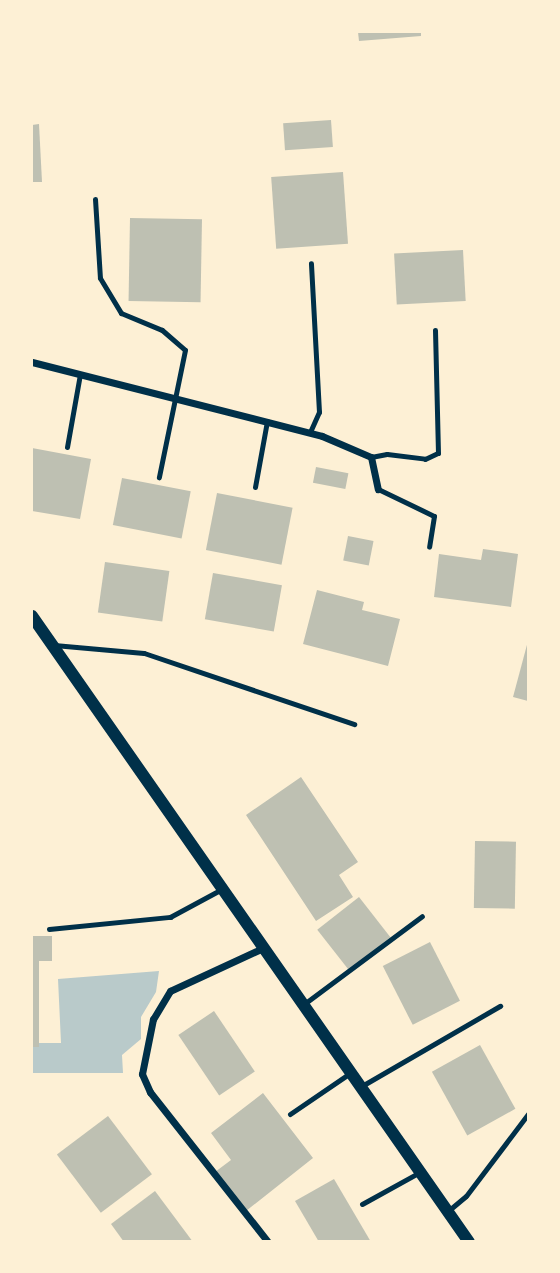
<!DOCTYPE html>
<style>
body{margin:0}
#map{position:relative;width:560px;height:1273px;overflow:hidden;background:#fdf0d5;font-family:Montserrat,sans-serif}
div>[style]{position:absolute}
.green>*{inset:0;background:#b9caca}
.building>*{inset:0;background:#bec0b2;transform-origin:0 0}
.service>*{height:5px;margin:-2.5px;padding:0 2.5px;transform-origin:2.5px;border-radius:2.5px;background:#003049}
.minor>*{height:7px;margin:-3.5px;padding:0 3.5px;transform-origin:3.5px;border-radius:3.5px;background:#003049}
.tertiary>*{height:12px;margin:-6px;padding:0 6px;transform-origin:6px;border-radius:6px;background:#003049}
span{translate:-50% -50%;white-space:nowrap;text-align:center;line-height:1.15;-webkit-text-stroke:7px #fdf0d5;paint-order:stroke}
.frame{position:absolute;inset:0;border:33px solid #fdf0d5;pointer-events:none}
</style>
<div id="map">
<div class="green">
<i style="clip-path:polygon(159px 971px,156px 992px,141px 1017px,141px 1039px,122px 1055px,123px 1073px,32px 1073px,32px 1043px,61px 1043px,58px 979px)"></i>
</div>
<div class="building">
<i style="clip-path:polygon(358px 32px,421px 32px,421px 36px,359px 41px)"></i>
<i style="left:331px;top:120px;width:27px;height:48px;rotate:86deg"></i>
<i style="clip-path:polygon(39px 124px,42px 182px,32px 182px,32px 125px)"></i>
<i style="left:343px;top:172px;width:72px;height:72px;rotate:86deg"></i>
<i style="left:130px;top:218px;width:72px;height:83px;rotate:1deg"></i>
<i style="left:463px;top:250px;width:51px;height:69px;rotate:87deg"></i>
<i style="clip-path:polygon(32px 448px,91px 459px,80px 519px,32px 511px)"></i>
<i style="left:316px;top:467px;width:33px;height:16px;rotate:11deg"></i>
<i style="left:122px;top:478px;width:70px;height:48px;rotate:11deg"></i>
<i style="left:217px;top:493px;width:77px;height:58px;rotate:11deg"></i>
<i style="left:348px;top:536px;width:26px;height:25px;rotate:11deg"></i>
<i style="clip-path:polygon(483px 549px,518px 554px,511px 607px,434px 597px,439px 554px,481px 560px)"></i>
<i style="left:105px;top:562px;width:65px;height:51px;rotate:8deg"></i>
<i style="left:213px;top:573px;width:70px;height:47px;rotate:10deg"></i>
<i style="clip-path:polygon(317px 590px,364px 602px,362px 610px,400px 619px,388px 666px,303px 644px)"></i>
<i style="clip-path:polygon(528px 641px,528px 701px,513px 697px)"></i>
<i style="clip-path:polygon(301px 777px,358px 862px,339px 875px,353px 897px,316px 921px,246px 815px)"></i>
<i style="left:475px;top:841px;width:41px;height:67px;rotate:1deg"></i>
<i style="left:359px;top:897px;width:51px;height:53px;rotate:52deg"></i>
<i style="clip-path:polygon(32px 936px,52px 936px,52px 961px,39px 961px,39px 1047px,32px 1047px)"></i>
<i style="left:430px;top:942px;width:66px;height:53px;rotate:63deg"></i>
<i style="left:214px;top:1011px;width:73px;height:43px;rotate:56deg"></i>
<i style="left:480px;top:1045px;width:73px;height:55px;rotate:61deg"></i>
<i style="clip-path:polygon(263px 1093px,313px 1158px,246px 1211px,215px 1172px,231px 1160px,211px 1133px)"></i>
<i style="left:108px;top:1116px;width:73px;height:64px;rotate:53deg"></i>
<i style="clip-path:polygon(334px 1179px,371px 1242px,319px 1242px,295px 1201px)"></i>
<i style="clip-path:polygon(155px 1191px,193px 1242px,124px 1242px,111px 1224px)"></i>
</div>
<div class="service">
<i style="left:95px;top:199px;width:79px;rotate:86.4deg"></i>
<i style="left:100px;top:278px;width:41px;rotate:59deg"></i>
<i style="left:121px;top:313px;width:44px;rotate:22.5deg"></i>
<i style="left:162px;top:330px;width:30px;rotate:41deg"></i>
<i style="left:185px;top:350px;width:130px;rotate:101.6deg"></i>
<i style="left:310px;top:432px;width:22px;rotate:-66deg"></i>
<i style="left:319px;top:412px;width:149px;rotate:-93.1deg"></i>
<i style="left:67px;top:447px;width:74px;rotate:-79.9deg"></i>
<i style="left:371px;top:457px;width:16px;rotate:-11deg"></i>
<i style="left:387px;top:454px;width:38px;rotate:7deg"></i>
<i style="left:425px;top:459px;width:14px;rotate:-25deg"></i>
<i style="left:438px;top:453px;width:123px;rotate:-91.4deg"></i>
<i style="left:255px;top:487px;width:67px;rotate:-79.7deg"></i>
<i style="left:378px;top:489px;width:62px;rotate:25.7deg"></i>
<i style="left:434px;top:516px;width:31px;rotate:99deg"></i>
<i style="left:54px;top:645px;width:90px;rotate:5.1deg"></i>
<i style="left:144px;top:653px;width:222px;rotate:18.7deg"></i>
<i style="left:49px;top:929px;width:122px;rotate:-5.7deg"></i>
<i style="left:170px;top:917px;width:59px;rotate:-28.3deg"></i>
<i style="left:304px;top:1004px;width:147px;rotate:-36.7deg"></i>
<i style="left:360px;top:1087px;width:162px;rotate:-30.1deg"></i>
<i style="left:290px;top:1114px;width:73px;rotate:-34.3deg"></i>
<i style="left:362px;top:1204px;width:66px;rotate:-28.9deg"></i>
<i style="left:448px;top:1211px;width:23px;rotate:-40deg"></i>
<i style="left:466px;top:1196px;width:103px;rotate:-52.9deg"></i>
</div>
<div class="minor">
<i style="left:32px;top:362px;width:299px;rotate:14.3deg"></i>
<i style="left:322px;top:436px;width:53px;rotate:23.2deg"></i>
<i style="left:371px;top:457px;width:33px;rotate:78deg"></i>
<i style="left:263px;top:948px;width:102px;rotate:155.2deg"></i>
<i style="left:170px;top:991px;width:33px;rotate:121deg"></i>
<i style="left:153px;top:1019px;width:56px;rotate:101.3deg"></i>
<i style="left:142px;top:1074px;width:20px;rotate:66deg"></i>
<i style="left:150px;top:1092px;width:191px;rotate:51.8deg"></i>
</div>
<div class="tertiary">
<i style="left:32px;top:616px;width:763px;rotate:55.08deg"></i>
</div>
<div class="frame"></div>
</div>
